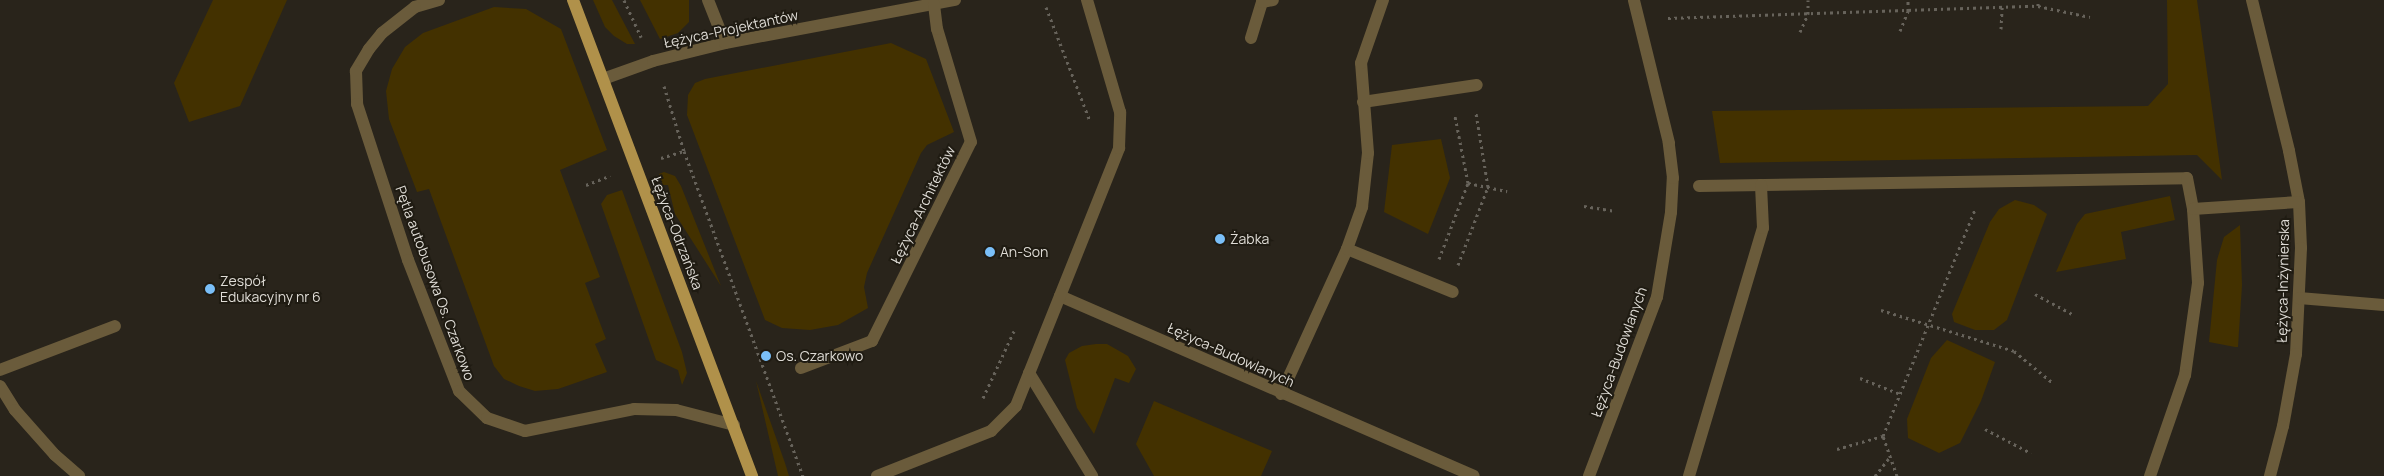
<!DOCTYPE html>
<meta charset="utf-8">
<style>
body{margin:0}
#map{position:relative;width:2384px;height:476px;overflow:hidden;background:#29241b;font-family:Manrope,sans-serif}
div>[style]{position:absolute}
.green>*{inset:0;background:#433100}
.path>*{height:3px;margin-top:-1.5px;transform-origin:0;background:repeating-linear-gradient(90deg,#67635b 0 2.5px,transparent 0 6.5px)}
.minor>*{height:12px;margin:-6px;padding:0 6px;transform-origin:6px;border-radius:6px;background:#6a5b3b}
.major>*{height:12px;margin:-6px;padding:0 6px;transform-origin:6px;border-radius:6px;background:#b0914a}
.dots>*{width:14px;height:14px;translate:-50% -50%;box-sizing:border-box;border:2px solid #1f1b12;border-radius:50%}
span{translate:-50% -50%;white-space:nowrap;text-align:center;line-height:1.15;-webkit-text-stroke:4px #1f1b12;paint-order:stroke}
.street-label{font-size:14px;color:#dfdcd6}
.poi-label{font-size:14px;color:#dfdcd6}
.left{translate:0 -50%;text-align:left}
</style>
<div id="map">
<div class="green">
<i style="clip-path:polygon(213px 0,287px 0,240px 106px,189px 122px,174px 83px)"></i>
<i style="clip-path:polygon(593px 0,612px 0,635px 44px,627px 44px,614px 36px,605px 27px)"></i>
<i style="clip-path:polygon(640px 0,689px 0,689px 22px,678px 33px,660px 39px)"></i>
<i style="clip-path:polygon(2167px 0,2197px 0,2222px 180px,2197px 155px,1720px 163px,1712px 111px,2148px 106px,2168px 84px)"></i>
<i style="clip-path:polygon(494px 7px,526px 9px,561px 29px,607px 150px,560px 170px,600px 277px,585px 283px,606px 339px,595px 344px,607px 372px,558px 389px,535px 391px,519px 386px,504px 379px,494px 366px,429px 189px,417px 192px,389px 119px,386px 91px,392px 69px,405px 47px,423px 33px)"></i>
<i style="clip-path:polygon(891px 43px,926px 59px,954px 132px,927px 145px,921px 153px,867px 273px,864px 287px,868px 308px,838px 325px,810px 330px,782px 328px,765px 320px,687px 115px,688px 95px,695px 83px,705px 79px)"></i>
<i style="clip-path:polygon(1441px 139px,1450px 178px,1428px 234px,1384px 212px,1392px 145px)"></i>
<i style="clip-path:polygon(664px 172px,675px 176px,681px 186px,721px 286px,675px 214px,668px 185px,663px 185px,659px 174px)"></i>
<i style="clip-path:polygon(622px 190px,682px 352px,687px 373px,682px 385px,678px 370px,656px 360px,601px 204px,607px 195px)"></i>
<i style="clip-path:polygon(2170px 196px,2175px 220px,2121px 232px,2126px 259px,2056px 272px,2077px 224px,2085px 214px)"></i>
<i style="clip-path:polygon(2015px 200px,2034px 205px,2047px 214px,2007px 320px,1994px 330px,1975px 330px,1954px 322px,1952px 314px,1990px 222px,1999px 209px)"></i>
<i style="clip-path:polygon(2240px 225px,2242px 285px,2238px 347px,2235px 347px,2209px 342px,2217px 260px,2224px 237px)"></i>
<i style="clip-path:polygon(1947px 340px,1995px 362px,1981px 401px,1960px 443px,1939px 453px,1908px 438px,1907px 419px,1931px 358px)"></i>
<i style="clip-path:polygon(1096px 344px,1107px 344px,1128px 356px,1136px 369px,1129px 383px,1115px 378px,1094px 434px,1077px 408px,1065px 360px,1069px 353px,1082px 346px)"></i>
<i style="clip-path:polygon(756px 381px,785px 463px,789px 476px,778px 476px)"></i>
<i style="clip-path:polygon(1154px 401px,1272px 451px,1261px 476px,1154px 476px,1136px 444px)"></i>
</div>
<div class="path">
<i style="left:624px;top:0;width:41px;rotate:65.3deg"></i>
<i style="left:2038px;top:6px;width:53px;rotate:11.9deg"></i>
<i style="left:1046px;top:7px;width:122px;rotate:68.9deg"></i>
<i style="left:1668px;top:18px;width:370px;rotate:-1.9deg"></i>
<i style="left:2038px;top:6px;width:6px;rotate:-90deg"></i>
<i style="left:2001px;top:29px;width:22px;rotate:-87deg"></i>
<i style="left:1900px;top:31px;width:22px;rotate:-68deg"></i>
<i style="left:1908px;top:11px;width:11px;rotate:-90deg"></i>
<i style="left:1800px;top:32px;width:20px;rotate:-66deg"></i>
<i style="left:1808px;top:14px;width:14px;rotate:-90deg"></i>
<i style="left:664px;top:86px;width:68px;rotate:72.9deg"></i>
<i style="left:684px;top:151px;width:346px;rotate:69.9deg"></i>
<i style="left:661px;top:158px;width:24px;rotate:-17deg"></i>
<i style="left:1468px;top:183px;width:40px;rotate:12deg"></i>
<i style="left:586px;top:185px;width:26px;rotate:-21deg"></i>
<i style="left:1584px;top:206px;width:32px;rotate:9deg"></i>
<i style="left:1439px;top:259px;width:81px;rotate:-69.1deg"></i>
<i style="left:1468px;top:183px;width:68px;rotate:-101deg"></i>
<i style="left:1458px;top:265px;width:84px;rotate:-69deg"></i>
<i style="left:1488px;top:187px;width:75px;rotate:-99.2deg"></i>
<i style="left:2035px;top:294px;width:44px;rotate:28.3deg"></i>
<i style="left:1881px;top:310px;width:139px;rotate:17.1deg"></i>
<i style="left:2014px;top:351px;width:50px;rotate:39.4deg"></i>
<i style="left:1860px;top:378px;width:43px;rotate:21.8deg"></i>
<i style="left:983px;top:398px;width:74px;rotate:-65.2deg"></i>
<i style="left:1985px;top:429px;width:52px;rotate:27.6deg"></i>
<i style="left:1837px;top:449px;width:48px;rotate:-15.8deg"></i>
<i style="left:1875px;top:476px;width:24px;rotate:-52deg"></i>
<i style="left:1897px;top:476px;width:42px;rotate:-109.3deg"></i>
<i style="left:1883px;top:436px;width:245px;rotate:-67.9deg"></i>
</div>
<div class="minor">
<i style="left:439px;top:0;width:25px;rotate:164deg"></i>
<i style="left:415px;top:7px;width:42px;rotate:141.8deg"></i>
<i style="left:382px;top:33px;width:21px;rotate:129deg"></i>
<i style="left:369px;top:49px;width:26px;rotate:121deg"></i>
<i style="left:356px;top:71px;width:33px;rotate:88deg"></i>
<i style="left:357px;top:104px;width:164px;rotate:71.9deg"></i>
<i style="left:408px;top:260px;width:141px;rotate:68.7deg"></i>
<i style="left:459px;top:391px;width:39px;rotate:44deg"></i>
<i style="left:487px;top:418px;width:40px;rotate:18.9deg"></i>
<i style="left:525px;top:431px;width:111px;rotate:-11.4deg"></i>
<i style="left:634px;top:409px;width:42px;rotate:1.4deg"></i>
<i style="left:676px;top:410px;width:60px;rotate:14.5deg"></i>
<i style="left:708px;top:0;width:46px;rotate:68.4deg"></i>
<i style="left:2252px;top:0;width:155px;rotate:76.2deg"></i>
<i style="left:2289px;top:151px;width:52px;rotate:78.9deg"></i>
<i style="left:2299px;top:202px;width:46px;rotate:87.5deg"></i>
<i style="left:2301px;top:248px;width:106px;rotate:92.7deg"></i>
<i style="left:2296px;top:354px;width:73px;rotate:100.2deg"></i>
<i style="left:2283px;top:426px;width:52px;rotate:104.6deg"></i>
<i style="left:1251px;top:38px;width:38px;rotate:-73deg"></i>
<i style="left:1262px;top:2px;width:11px;rotate:-10deg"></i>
<i style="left:603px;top:79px;width:53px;rotate:-19.8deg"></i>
<i style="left:653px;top:61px;width:74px;rotate:-14deg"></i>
<i style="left:725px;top:43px;width:234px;rotate:-10.6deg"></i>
<i style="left:1363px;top:102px;width:115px;rotate:-8.5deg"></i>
<i style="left:1699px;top:186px;width:488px;rotate:-0.9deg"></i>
<i style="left:2187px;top:178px;width:32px;rotate:79deg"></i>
<i style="left:2193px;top:209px;width:74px;rotate:86.1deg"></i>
<i style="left:2198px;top:283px;width:93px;rotate:98deg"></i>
<i style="left:2185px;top:375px;width:107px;rotate:109.1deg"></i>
<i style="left:2193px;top:209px;width:106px;rotate:-3.8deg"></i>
<i style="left:1347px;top:249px;width:114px;rotate:22.1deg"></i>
<i style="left:1060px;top:296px;width:451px;rotate:23.5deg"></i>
<i style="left:2299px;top:298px;width:85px;rotate:4.7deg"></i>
<i style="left:801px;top:368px;width:76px;rotate:-20.8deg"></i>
<i style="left:872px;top:341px;width:222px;rotate:-63.6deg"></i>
<i style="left:971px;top:142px;width:118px;rotate:-106.7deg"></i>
<i style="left:937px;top:29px;width:25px;rotate:-97deg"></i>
<i style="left:0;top:370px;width:123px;rotate:-20.9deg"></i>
<i style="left:1029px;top:373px;width:121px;rotate:58.5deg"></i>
<i style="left:0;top:386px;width:28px;rotate:58deg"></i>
<i style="left:15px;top:410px;width:60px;rotate:48.4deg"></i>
<i style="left:55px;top:455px;width:32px;rotate:41deg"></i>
<i style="left:1281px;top:394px;width:159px;rotate:-65.5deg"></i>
<i style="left:1347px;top:249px;width:45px;rotate:-70.3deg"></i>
<i style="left:1362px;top:207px;width:54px;rotate:-83.7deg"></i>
<i style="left:1368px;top:153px;width:90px;rotate:-94.4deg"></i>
<i style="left:1361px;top:63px;width:67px;rotate:-70.8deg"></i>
<i style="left:877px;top:476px;width:123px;rotate:-21.5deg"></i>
<i style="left:991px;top:431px;width:35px;rotate:-45deg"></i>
<i style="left:1016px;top:406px;width:278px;rotate:-68.2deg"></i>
<i style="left:1119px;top:148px;width:36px;rotate:-88deg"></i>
<i style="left:1120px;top:112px;width:117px;rotate:-106.4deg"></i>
<i style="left:1589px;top:476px;width:191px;rotate:-69.2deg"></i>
<i style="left:1657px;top:297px;width:86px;rotate:-80.6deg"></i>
<i style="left:1671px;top:212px;width:34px;rotate:-87deg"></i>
<i style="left:1673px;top:178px;width:35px;rotate:-97deg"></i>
<i style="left:1669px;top:143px;width:147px;rotate:-103.8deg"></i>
<i style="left:1689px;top:476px;width:259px;rotate:-73.4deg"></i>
<i style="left:1763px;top:228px;width:43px;rotate:-92.7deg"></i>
</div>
<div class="major">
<i style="left:573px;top:0;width:509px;rotate:69.39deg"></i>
</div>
<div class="dots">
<i style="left:1220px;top:239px;background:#7abff8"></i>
<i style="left:990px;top:252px;background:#7abff8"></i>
<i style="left:210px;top:289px;background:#7abff8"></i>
<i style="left:766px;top:356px;background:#7abff8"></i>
</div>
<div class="street-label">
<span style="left:731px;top:29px;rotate:-12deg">Łężyca-Projektantów</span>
<span style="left:923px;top:205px;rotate:-64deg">Łężyca-Architektów</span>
<span style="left:677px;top:233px;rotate:69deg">Łężyca-Odrzańska</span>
<span style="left:2283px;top:281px;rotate:-89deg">Łężyca-Inżynierska</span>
<span style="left:435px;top:283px;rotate:70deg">Pętla autobusowa Os. Czarkowo</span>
<span style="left:1619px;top:352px;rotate:-70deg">Łężyca-Budowlanych</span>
<span style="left:1231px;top:355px;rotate:24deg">Łężyca-Budowlanych</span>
</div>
<div class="poi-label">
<span class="left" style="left:1230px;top:239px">Żabka</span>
<span class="left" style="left:1000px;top:252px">An-Son</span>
<span class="left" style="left:220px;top:289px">Zespół<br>Edukacyjny nr 6</span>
<span class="left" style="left:776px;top:356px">Os. Czarkowo</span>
</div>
</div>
